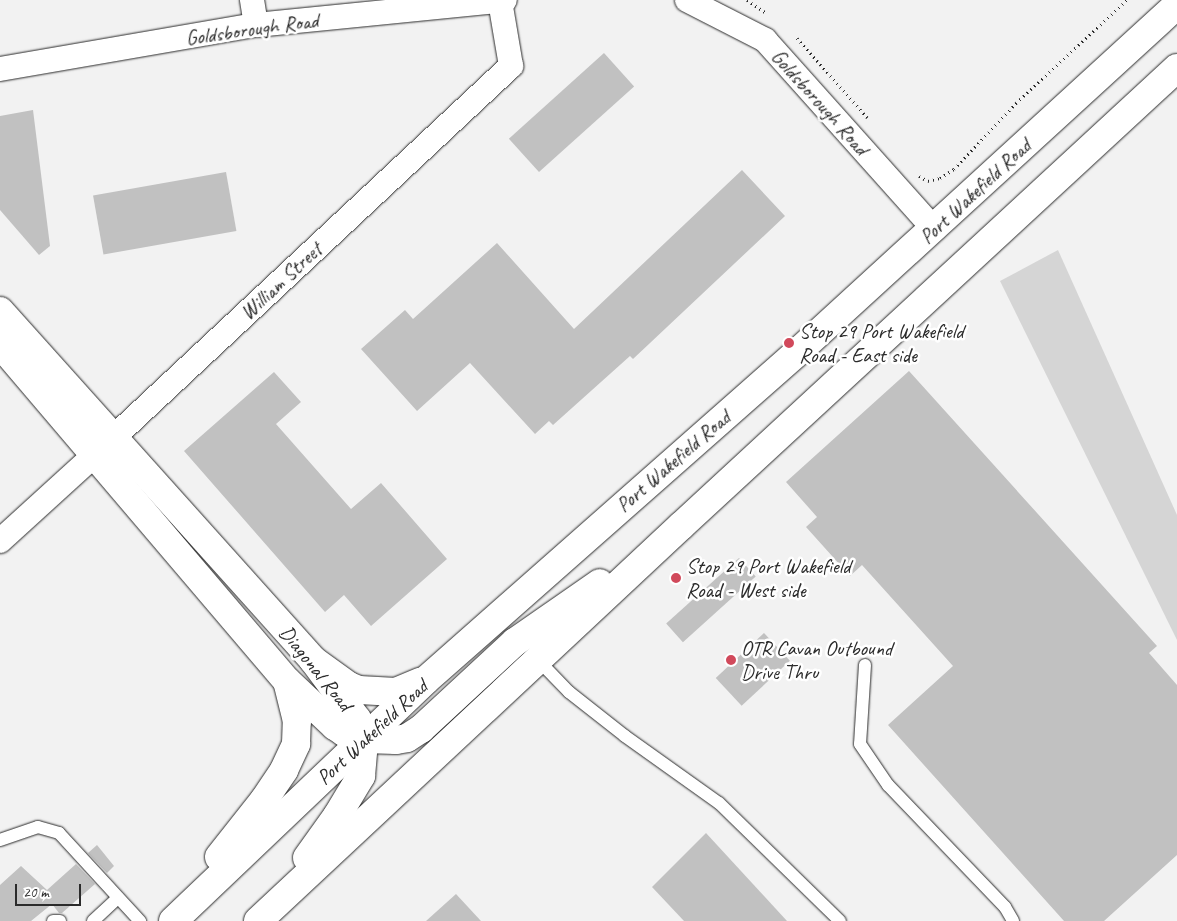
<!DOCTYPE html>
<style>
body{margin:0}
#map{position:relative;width:1177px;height:921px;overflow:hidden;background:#f2f2f2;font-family:Caveat,sans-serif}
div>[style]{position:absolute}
.green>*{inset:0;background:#d5d5d5}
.building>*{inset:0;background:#c1c1c1;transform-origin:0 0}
.path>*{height:3px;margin-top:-1.5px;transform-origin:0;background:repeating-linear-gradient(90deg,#2b2b2b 0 1px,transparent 0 5px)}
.roads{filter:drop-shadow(0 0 1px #2b2b2b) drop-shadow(0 0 1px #2b2b2b)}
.service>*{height:12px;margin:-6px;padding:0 6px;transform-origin:6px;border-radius:6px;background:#fff}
.minor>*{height:24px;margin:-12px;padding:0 12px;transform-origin:12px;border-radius:12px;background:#fff}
.tertiary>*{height:28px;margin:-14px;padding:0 14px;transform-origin:14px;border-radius:14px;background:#fff}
.trunk>*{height:28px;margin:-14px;padding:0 14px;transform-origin:14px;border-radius:14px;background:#fff}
.dots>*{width:14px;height:14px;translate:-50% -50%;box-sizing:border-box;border:2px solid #fff;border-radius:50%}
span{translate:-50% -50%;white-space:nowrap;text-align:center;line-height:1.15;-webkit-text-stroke:5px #fff;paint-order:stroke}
.street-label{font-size:21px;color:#2b2b2b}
.poi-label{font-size:21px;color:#2b2b2b}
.left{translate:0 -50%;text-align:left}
.scale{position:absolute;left:15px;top:884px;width:66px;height:22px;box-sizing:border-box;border:2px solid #2b2b2b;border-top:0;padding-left:6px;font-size:15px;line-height:18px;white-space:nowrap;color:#2b2b2b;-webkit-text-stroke:4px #fff;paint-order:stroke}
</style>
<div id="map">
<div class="green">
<i style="clip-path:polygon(1058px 250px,1177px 515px,1177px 640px,1000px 281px)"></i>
</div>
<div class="building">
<i style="left:604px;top:53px;width:45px;height:128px;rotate:48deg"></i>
<i style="clip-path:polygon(33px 110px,50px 246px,39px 255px,0 210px,0 116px)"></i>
<i style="clip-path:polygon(742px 170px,785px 216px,633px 359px,630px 356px,553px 425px,549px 421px,535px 434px,470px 363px,417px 411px,361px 349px,405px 310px,413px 319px,497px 243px,574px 329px)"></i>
<i style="left:226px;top:172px;width:60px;height:135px;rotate:80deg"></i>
<i style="clip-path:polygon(909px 371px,1157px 646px,1149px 653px,1177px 685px,1177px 855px,1104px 921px,1064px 921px,888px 725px,953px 666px,862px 565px,850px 576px,806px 527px,817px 517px,786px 482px)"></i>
<i style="clip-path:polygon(274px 372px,301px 402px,276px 424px,351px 509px,381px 483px,447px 559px,371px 626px,344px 595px,325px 612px,184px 451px)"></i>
<i style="left:739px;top:558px;width:25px;height:98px;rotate:48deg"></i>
<i style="left:764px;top:633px;width:38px;height:66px;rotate:47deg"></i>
<i style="clip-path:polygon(706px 833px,787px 921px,684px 921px,652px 887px)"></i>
<i style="clip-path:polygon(97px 845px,114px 866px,107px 873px,88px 853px)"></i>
<i style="clip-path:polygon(76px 864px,95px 884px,62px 913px,59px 913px,52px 904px,31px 921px,0 921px,0 885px,21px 866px,47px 890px)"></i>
<i style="clip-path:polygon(456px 894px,481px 921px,426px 921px)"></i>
</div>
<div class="path">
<i style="left:747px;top:0;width:22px;rotate:34deg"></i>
<i style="left:797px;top:38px;width:106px;rotate:48.5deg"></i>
<i style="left:919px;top:176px;width:10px;rotate:29deg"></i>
<i style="left:928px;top:181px;width:12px;rotate:-14deg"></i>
<i style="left:940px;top:178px;width:17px;rotate:-33deg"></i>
<i style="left:954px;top:169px;width:91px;rotate:-46.8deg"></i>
<i style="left:1016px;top:103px;width:151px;rotate:-42.9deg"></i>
</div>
<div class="roads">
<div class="service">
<i style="left:538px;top:660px;width:45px;rotate:45.9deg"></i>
<i style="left:569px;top:692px;width:71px;rotate:38.2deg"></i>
<i style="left:625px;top:736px;width:115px;rotate:35.5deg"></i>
<i style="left:719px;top:803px;width:169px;rotate:44.3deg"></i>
<i style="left:865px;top:665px;width:79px;rotate:93.6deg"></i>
<i style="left:860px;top:744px;width:50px;rotate:55.7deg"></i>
<i style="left:888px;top:785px;width:169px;rotate:46.2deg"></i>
<i style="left:1005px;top:907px;width:16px;rotate:60deg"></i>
<i style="left:0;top:840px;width:40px;rotate:-18.9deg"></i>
<i style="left:38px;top:827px;width:22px;rotate:16deg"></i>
<i style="left:59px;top:833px;width:120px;rotate:47.4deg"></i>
<i style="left:53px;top:921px;width:7px"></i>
<i style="left:93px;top:921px;width:34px;rotate:-43deg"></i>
</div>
<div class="minor">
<i style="left:252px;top:0;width:25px;rotate:81deg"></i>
<i style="left:687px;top:0;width:88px;rotate:27.1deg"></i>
<i style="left:765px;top:40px;width:254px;rotate:48.2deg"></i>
<i style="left:0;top:69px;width:260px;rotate:-9.8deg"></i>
<i style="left:256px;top:25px;width:250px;rotate:-5.7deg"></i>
<i style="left:0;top:541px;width:153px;rotate:-42.3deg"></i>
<i style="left:113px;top:438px;width:545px;rotate:-43.07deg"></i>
<i style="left:511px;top:66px;width:66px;rotate:-99.6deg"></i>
</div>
<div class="tertiary">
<i style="left:0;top:311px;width:469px;rotate:48.1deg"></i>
<i style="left:313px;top:660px;width:74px;rotate:53.3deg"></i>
<i style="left:357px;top:719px;width:21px;rotate:71deg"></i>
<i style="left:0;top:344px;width:443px;rotate:49.6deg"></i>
<i style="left:287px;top:681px;width:66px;rotate:43.2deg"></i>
<i style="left:335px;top:726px;width:12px;rotate:35deg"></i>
<i style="left:345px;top:733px;width:20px;rotate:18deg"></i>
</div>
<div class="trunk">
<i style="left:313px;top:660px;width:44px;rotate:35.8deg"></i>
<i style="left:349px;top:686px;width:11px;rotate:22deg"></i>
<i style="left:359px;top:690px;width:37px;rotate:3deg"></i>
<i style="left:396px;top:692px;width:26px;rotate:-23deg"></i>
<i style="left:364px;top:739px;width:32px;rotate:2deg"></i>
<i style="left:396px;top:740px;width:11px;rotate:-10deg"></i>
<i style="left:407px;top:738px;width:17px;rotate:-33deg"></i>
<i style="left:421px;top:729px;width:128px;rotate:-42.8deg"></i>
<i style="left:515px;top:642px;width:103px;rotate:-34.8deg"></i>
<i style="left:219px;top:857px;width:73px;rotate:-51.7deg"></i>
<i style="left:264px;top:800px;width:36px;rotate:-56deg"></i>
<i style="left:284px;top:770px;width:29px;rotate:-65deg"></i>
<i style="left:296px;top:744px;width:23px;rotate:-88deg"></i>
<i style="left:297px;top:721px;width:41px;rotate:-104deg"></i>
<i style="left:307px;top:858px;width:52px;rotate:-54.5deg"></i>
<i style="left:337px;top:816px;width:47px;rotate:-59deg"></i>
<i style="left:361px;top:776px;width:37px;rotate:-85deg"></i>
<i style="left:173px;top:921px;width:349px;rotate:-43.6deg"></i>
<i style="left:426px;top:680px;width:500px;rotate:-41.43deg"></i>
<i style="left:801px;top:349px;width:510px;rotate:-42.46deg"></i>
<i style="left:258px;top:921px;width:579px;rotate:-43.04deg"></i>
<i style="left:681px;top:526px;width:675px;rotate:-42.72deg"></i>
</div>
</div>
<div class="dots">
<i style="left:789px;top:343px;background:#d1495b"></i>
<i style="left:676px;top:578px;background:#d1495b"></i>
<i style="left:731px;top:660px;background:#d1495b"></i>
</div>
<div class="street-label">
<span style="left:252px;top:29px;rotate:-8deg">Goldsborough Road</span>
<span style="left:820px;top:102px;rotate:48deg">Goldsborough Road</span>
<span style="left:975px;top:191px;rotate:-43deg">Port Wakefield Road</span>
<span style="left:281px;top:281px;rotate:-43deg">William Street</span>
<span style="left:673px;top:461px;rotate:-41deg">Port Wakefield Road</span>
<span style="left:316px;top:668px;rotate:51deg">Diagonal Road</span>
<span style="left:372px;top:732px;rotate:-43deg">Port Wakefield Road</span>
</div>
<div class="poi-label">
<span class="left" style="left:799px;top:343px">Stop 29 Port Wakefield<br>Road - East side</span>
<span class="left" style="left:686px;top:578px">Stop 29 Port Wakefield<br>Road - West side</span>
<span class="left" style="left:741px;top:660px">OTR Cavan Outbound<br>Drive Thru</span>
</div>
<div class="scale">20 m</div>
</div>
